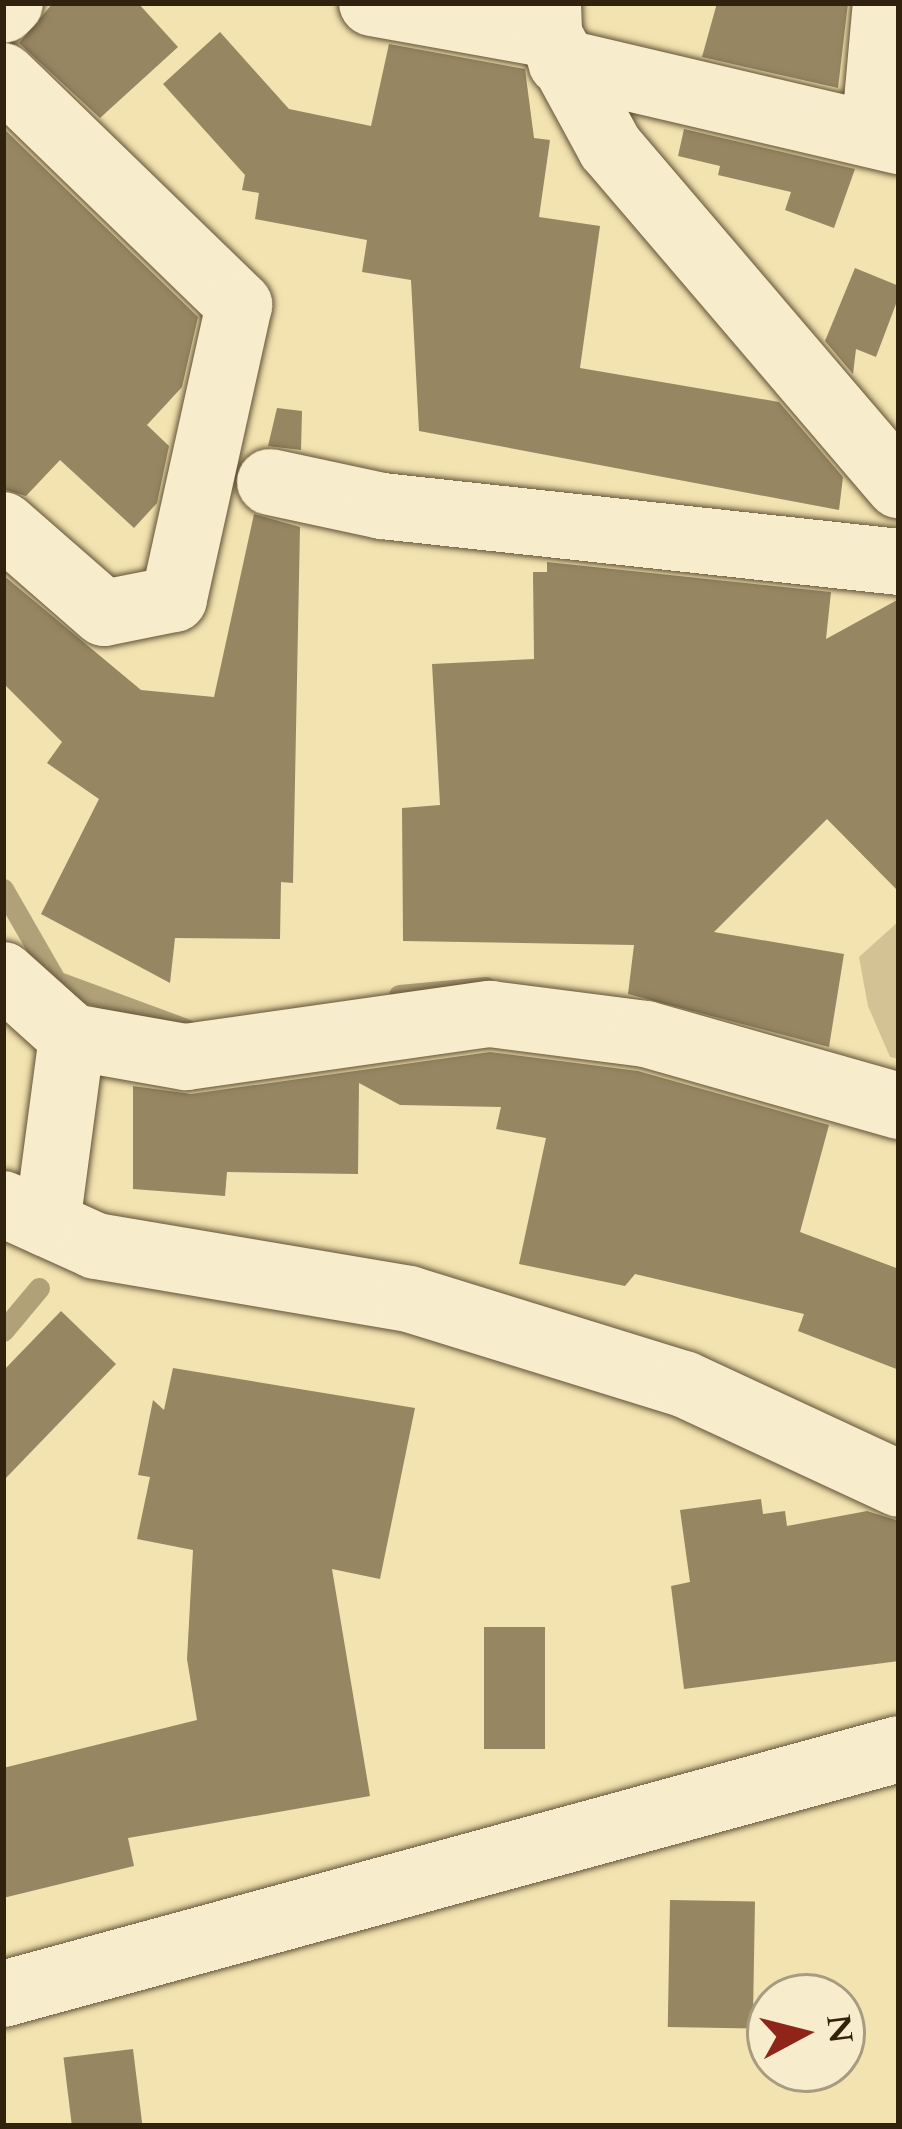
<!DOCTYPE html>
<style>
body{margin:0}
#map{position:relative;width:902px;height:2129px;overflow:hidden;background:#f3e3b0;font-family:Cardo,serif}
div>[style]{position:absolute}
.green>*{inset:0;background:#d2c294}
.stream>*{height:21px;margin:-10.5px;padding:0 10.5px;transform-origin:10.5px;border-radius:10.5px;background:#b1a179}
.building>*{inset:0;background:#968662;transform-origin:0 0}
.roads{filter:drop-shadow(0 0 3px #625236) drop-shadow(0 0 3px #625236)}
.street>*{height:66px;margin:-33px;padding:0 33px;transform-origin:33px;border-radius:33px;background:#f7edcc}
.secondary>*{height:66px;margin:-33px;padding:0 33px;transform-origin:33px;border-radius:33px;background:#f7edcc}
span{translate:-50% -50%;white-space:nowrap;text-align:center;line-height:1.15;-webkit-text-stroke:10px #f7edcc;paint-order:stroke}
.frame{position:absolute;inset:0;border:6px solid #31220d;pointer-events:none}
.north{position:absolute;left:746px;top:1973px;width:120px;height:120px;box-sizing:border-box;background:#f7edcc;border:3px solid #a89c80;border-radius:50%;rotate:83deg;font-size:33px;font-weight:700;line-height:48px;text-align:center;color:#31220d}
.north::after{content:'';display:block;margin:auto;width:42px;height:54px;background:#8f2418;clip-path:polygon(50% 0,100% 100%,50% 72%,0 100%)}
</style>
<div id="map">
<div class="green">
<i style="clip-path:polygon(899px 921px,899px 1059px,890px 1057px,868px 1006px,859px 957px)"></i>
</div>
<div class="stream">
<i style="left:3px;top:889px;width:106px;rotate:60.1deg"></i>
<i style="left:56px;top:981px;width:139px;rotate:20.3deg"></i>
<i style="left:399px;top:995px;width:87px;rotate:-5.3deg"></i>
<i style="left:3px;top:1331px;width:56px;rotate:-50.1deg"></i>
</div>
<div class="building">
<i style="clip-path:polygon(53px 3px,138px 3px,178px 47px,100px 118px,19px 43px)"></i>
<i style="clip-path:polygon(717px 3px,848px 3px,838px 88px,702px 57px)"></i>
<i style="clip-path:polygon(220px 32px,289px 109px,371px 126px,389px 44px,525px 69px,534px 138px,550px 140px,539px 217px,600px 226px,580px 368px,779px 402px,843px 477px,839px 510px,419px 431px,411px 280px,362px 272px,367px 240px,255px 219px,259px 193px,242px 190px,245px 175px,163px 84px)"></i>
<i style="clip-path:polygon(3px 128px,198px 317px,182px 387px,147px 425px,169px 446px,157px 503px,134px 528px,60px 460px,26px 496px,3px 489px)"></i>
<i style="clip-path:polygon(684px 129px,855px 169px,834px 228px,785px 210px,791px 192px,718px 175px,720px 166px,678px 156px)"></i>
<i style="clip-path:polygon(855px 268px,899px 286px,899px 296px,876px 357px,856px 349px,853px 374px,825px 341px)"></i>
<i style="clip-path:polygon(277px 408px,302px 411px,301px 450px,268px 446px)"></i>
<i style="clip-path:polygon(254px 514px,300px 527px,293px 883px,281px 882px,280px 939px,175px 938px,170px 983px,41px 914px,99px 799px,47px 763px,62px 742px,3px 683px,3px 575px,141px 690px,214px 697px)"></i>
<i style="clip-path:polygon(547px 562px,831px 592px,826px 639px,899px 599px,899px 892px,827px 819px,714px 932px,844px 954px,829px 1047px,628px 994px,634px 945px,403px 941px,402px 808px,440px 805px,432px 664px,534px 659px,533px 572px,547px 572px)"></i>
<i style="clip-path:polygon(490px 1052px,638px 1071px,829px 1125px,800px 1232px,899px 1269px,899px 1370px,798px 1331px,804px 1314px,635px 1274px,625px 1286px,519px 1264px,546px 1138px,496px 1129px,501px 1107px,400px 1105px,359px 1083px,358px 1174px,227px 1172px,225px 1196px,133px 1189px,133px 1086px,191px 1094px)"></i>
<i style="clip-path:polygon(61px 1311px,116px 1364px,3px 1481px,3px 1371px)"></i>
<i style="clip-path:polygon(173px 1368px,415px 1408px,380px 1579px,332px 1569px,370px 1796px,128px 1838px,134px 1866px,3px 1898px,3px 1768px,197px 1720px,187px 1659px,193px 1550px,137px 1539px,150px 1477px,138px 1475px,153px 1400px,164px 1410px)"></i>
<i style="clip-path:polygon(761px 1499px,763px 1514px,785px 1511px,787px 1526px,867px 1511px,899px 1521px,899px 1661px,684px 1689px,671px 1586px,690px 1582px,680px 1510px)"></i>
<i style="left:484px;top:1627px;width:61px;height:122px"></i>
<i style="left:670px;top:1900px;width:85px;height:127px;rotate:1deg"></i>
<i style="left:133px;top:2049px;width:78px;height:70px;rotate:83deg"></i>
</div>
<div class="roads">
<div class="street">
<i style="left:372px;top:3px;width:180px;rotate:10.2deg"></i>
<i style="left:548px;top:3px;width:32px;rotate:88deg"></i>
<i style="left:549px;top:35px;width:128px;rotate:61.4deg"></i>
<i style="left:610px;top:147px;width:445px;rotate:49.5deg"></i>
<i style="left:3px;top:10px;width:10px;rotate:-45deg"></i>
<i style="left:561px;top:62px;width:347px;rotate:13.2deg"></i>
<i style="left:3px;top:76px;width:329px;rotate:44.1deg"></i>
<i style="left:239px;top:305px;width:301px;rotate:102.5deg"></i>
<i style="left:174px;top:599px;width:71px;rotate:168.7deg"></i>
<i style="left:104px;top:613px;width:134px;rotate:-138.9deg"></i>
<i style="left:874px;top:134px;width:132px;rotate:-84.8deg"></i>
<i style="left:270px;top:482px;width:115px;rotate:12.1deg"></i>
<i style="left:382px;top:506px;width:520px;rotate:6.18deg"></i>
<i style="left:3px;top:975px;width:93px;rotate:41.9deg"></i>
<i style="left:72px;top:1037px;width:116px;rotate:10deg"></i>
<i style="left:186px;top:1057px;width:307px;rotate:-8.1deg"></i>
<i style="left:490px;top:1014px;width:157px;rotate:7.3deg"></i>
<i style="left:646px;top:1034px;width:263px;rotate:15.9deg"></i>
<i style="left:47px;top:1224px;width:189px;rotate:-82.4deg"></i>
</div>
<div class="secondary">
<i style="left:3px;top:1204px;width:102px;rotate:24.3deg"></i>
<i style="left:96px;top:1246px;width:317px;rotate:9.6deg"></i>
<i style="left:409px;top:1299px;width:288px;rotate:17.2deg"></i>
<i style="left:684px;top:1384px;width:237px;rotate:24.9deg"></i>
<i style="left:3px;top:1994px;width:929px;rotate:-15.29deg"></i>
</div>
</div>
<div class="frame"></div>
<div class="north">N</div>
</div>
